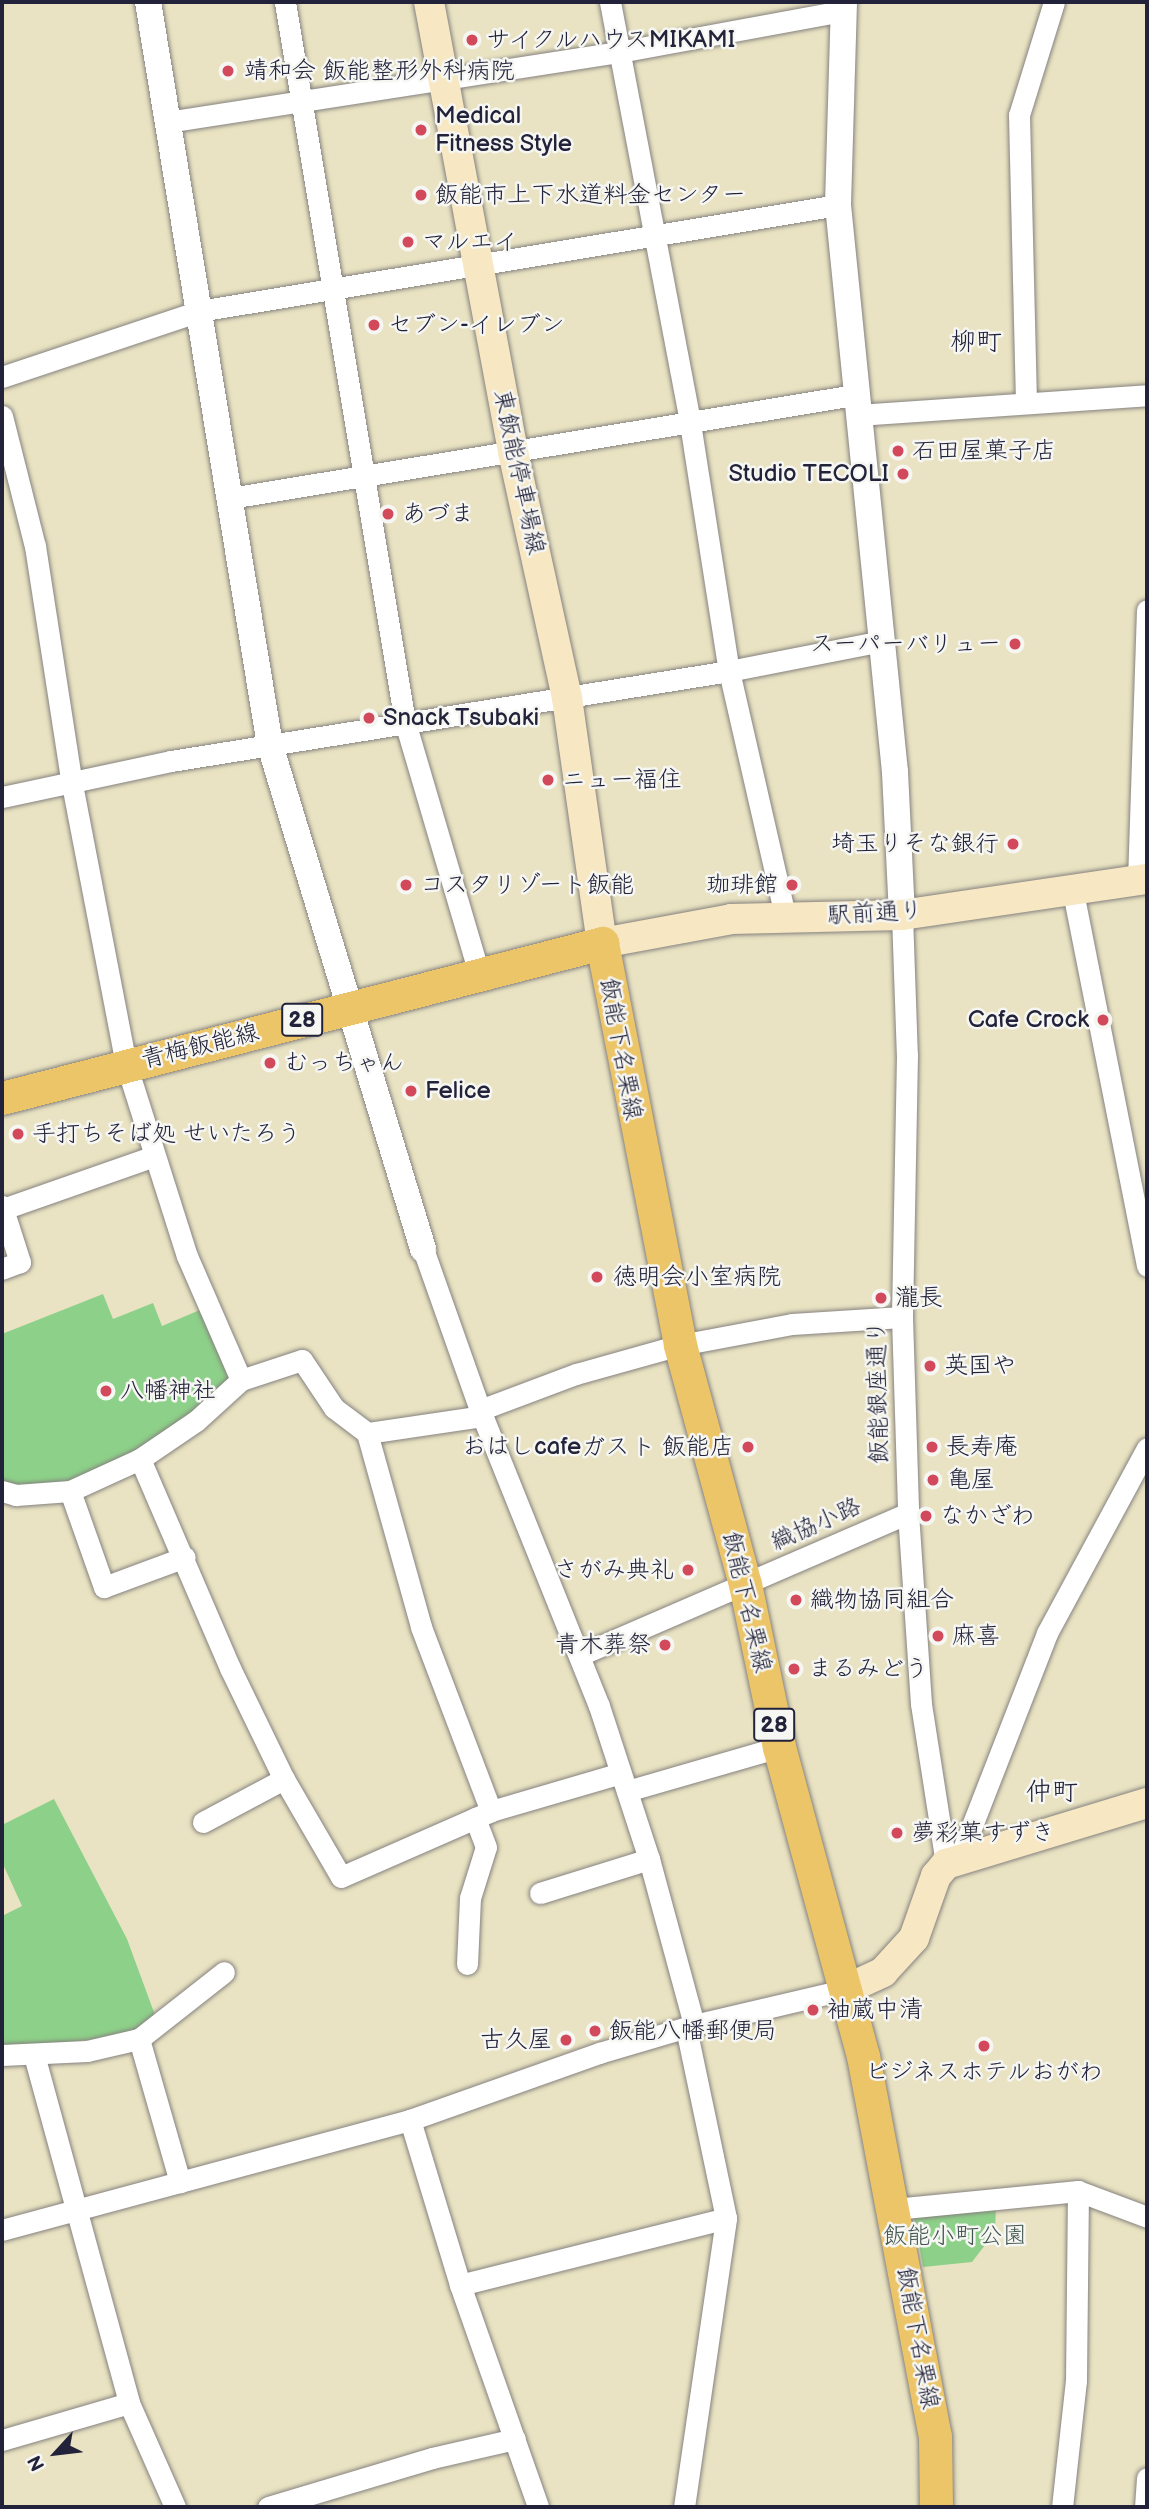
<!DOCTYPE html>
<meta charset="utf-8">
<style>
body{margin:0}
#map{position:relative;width:1149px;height:2509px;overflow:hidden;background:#e9e3c3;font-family:"Balsamiq Sans","Klee One",sans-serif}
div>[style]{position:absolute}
.green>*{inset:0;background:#8dd089}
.roads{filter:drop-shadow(0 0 2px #86827f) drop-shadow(0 0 2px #86827f)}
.minor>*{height:21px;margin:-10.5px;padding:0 10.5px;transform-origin:10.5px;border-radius:10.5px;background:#fff}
.tertiary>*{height:26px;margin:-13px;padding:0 13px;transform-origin:13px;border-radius:13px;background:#fff}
.secondary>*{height:30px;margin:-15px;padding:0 15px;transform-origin:15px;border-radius:15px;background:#f7e8c3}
.primary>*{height:33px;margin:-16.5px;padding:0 16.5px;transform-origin:16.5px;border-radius:16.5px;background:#ecc569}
.dots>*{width:19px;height:19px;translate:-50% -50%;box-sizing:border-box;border:4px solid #f6f6f2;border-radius:50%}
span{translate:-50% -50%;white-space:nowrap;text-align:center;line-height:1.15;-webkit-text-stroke:5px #f6f6f2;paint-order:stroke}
.shield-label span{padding:2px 5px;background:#f6f6f2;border:2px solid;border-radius:5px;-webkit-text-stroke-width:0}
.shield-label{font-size:23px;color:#22223b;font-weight:700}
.poi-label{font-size:24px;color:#22223b}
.left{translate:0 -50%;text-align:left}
.right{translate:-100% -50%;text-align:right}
.street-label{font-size:24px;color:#22223b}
.park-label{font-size:24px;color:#425652}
.neighbourhood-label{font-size:26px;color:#22223b}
.frame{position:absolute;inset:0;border:4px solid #22223b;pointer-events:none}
.north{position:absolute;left:21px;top:2418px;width:70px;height:70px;-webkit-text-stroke:5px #f6f6f2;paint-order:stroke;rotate:243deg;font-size:19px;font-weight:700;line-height:28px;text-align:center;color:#22223b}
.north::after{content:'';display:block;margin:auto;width:24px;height:32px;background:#22223b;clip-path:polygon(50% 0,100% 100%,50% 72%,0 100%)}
</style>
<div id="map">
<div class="green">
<i style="clip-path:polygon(103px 1294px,113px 1319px,153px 1303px,162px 1326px,207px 1307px,241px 1380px,196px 1421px,70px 1491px,2px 1491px,2px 1334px)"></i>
<i style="clip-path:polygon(54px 1799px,127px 1939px,155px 2015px,130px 2036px,2px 2048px,2px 1916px,22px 1906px,2px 1862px,2px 1825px)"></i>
<i style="clip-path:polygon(996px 2205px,995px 2232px,972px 2262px,923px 2267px,914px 2217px)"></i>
</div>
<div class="roads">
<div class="minor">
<i style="left:285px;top:2px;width:730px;rotate:80.54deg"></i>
<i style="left:405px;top:722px;width:263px;rotate:73.6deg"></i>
<i style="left:610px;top:2px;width:429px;rotate:79.2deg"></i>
<i style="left:690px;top:423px;width:251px;rotate:81.1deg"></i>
<i style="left:729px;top:671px;width:251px;rotate:77.1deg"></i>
<i style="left:167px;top:122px;width:457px;rotate:-8.8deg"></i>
<i style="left:619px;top:52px;width:228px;rotate:-10.4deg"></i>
<i style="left:2px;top:377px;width:208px;rotate:-18.5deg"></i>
<i style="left:199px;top:311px;width:648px;rotate:-9.42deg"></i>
<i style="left:1026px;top:402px;width:287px;rotate:-91.4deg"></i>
<i style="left:1019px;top:115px;width:118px;rotate:-72.8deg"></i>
<i style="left:857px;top:415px;width:291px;rotate:-3.9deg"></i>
<i style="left:2px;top:416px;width:134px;rotate:75.8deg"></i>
<i style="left:35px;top:546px;width:236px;rotate:81.2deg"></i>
<i style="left:71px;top:779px;width:290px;rotate:79.1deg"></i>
<i style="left:126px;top:1064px;width:201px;rotate:72.4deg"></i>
<i style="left:187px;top:1256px;width:135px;rotate:66.5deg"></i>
<i style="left:230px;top:498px;width:632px;rotate:-9.37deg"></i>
<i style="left:2px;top:797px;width:173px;rotate:-12deg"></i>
<i style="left:171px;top:761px;width:565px;rotate:-9.16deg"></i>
<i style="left:729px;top:671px;width:156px;rotate:-11.1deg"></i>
<i style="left:1138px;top:881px;width:271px;rotate:-88.1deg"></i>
<i style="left:1073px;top:892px;width:381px;rotate:78.8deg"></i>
<i style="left:902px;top:915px;width:140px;rotate:88deg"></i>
<i style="left:907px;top:1055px;width:262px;rotate:91.1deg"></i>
<i style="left:902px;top:1317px;width:196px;rotate:88.2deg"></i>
<i style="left:908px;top:1513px;width:191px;rotate:86.1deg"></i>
<i style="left:921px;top:1704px;width:162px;rotate:81.1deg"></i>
<i style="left:2px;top:1206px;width:59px;rotate:72.2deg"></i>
<i style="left:20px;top:1262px;width:19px;rotate:159deg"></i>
<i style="left:3px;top:1209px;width:160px;rotate:-19.3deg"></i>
<i style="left:423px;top:1249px;width:171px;rotate:70.5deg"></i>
<i style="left:480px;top:1410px;width:319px;rotate:68.1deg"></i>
<i style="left:599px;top:1706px;width:161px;rotate:71.9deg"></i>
<i style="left:649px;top:1859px;width:172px;rotate:74.8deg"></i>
<i style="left:480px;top:1410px;width:103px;rotate:-20.6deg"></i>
<i style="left:576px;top:1374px;width:108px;rotate:-15.6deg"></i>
<i style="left:680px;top:1345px;width:114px;rotate:-10.6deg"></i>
<i style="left:792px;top:1324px;width:110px;rotate:-3.6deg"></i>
<i style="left:367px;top:1433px;width:116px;rotate:-8.4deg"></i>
<i style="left:140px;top:1459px;width:228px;rotate:66.7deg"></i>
<i style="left:230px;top:1668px;width:123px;rotate:64.1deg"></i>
<i style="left:284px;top:1779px;width:113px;rotate:59.8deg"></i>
<i style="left:341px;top:1877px;width:164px;rotate:-23.7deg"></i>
<i style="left:2px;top:1491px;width:15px;rotate:16deg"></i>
<i style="left:16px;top:1495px;width:54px;rotate:-4.2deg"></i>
<i style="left:70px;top:1491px;width:77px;rotate:-24.6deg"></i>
<i style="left:140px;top:1459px;width:68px;rotate:-34.2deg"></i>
<i style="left:196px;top:1421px;width:61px;rotate:-42.3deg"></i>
<i style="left:241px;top:1380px;width:64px;rotate:-18.2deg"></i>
<i style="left:302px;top:1360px;width:58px;rotate:56.3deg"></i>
<i style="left:334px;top:1408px;width:41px;rotate:37.1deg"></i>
<i style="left:367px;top:1433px;width:201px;rotate:74.4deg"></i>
<i style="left:421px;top:1627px;width:197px;rotate:69.2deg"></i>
<i style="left:491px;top:1811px;width:135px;rotate:-16.3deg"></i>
<i style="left:70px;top:1491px;width:102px;rotate:70.5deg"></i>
<i style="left:104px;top:1587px;width:86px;rotate:-20.3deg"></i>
<i style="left:580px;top:1655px;width:357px;rotate:-23.4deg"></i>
<i style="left:627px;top:1791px;width:158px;rotate:-16.1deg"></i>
<i style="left:203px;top:1822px;width:92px;rotate:-28deg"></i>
<i style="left:959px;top:1859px;width:243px;rotate:-68.7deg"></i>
<i style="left:1047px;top:1633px;width:210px;rotate:-61.6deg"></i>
<i style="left:540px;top:1893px;width:114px;rotate:-17.3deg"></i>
<i style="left:467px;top:1964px;width:66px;rotate:-87.4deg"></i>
<i style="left:470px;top:1898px;width:53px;rotate:-72.6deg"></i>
<i style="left:486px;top:1847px;width:31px;rotate:-111deg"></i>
<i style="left:139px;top:2039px;width:149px;rotate:74deg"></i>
<i style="left:2px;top:2055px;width:85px;rotate:-2.7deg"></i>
<i style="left:87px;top:2051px;width:53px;rotate:-13deg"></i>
<i style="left:139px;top:2039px;width:108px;rotate:-38.2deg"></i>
<i style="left:34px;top:2055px;width:361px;rotate:74.7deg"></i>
<i style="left:129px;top:2403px;width:114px;rotate:66.1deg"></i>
<i style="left:410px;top:2120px;width:172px;rotate:73.1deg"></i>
<i style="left:460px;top:2285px;width:235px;rotate:70.6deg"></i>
<i style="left:894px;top:2209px;width:185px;rotate:-5.6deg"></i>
<i style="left:1078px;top:2191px;width:74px;rotate:20.6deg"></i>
<i style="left:2px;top:2230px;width:423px;rotate:-15.1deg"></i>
<i style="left:410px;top:2120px;width:201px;rotate:-19.5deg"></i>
<i style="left:599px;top:2053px;width:99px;rotate:-16.4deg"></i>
<i style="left:694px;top:2025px;width:157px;rotate:-13.2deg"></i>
<i style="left:460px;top:2285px;width:274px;rotate:-14.1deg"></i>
<i style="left:2px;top:2440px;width:132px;rotate:-16.2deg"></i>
<i style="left:268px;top:2507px;width:171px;rotate:-16.6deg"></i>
<i style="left:432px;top:2458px;width:85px;rotate:-12.9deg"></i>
<i style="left:684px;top:2507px;width:292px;rotate:-81.7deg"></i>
<i style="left:726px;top:2218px;width:194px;rotate:-101.9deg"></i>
<i style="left:1062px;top:2507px;width:127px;rotate:-83.7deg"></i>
<i style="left:1076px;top:2381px;width:190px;rotate:-89.4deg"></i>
<i style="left:1145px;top:2507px;width:29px;rotate:-86deg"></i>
</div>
<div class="tertiary">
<i style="left:148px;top:2px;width:753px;rotate:80.68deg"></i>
<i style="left:270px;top:745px;width:527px;rotate:73.11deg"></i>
<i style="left:844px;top:2px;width:203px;rotate:91.7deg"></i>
<i style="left:838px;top:205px;width:570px;rotate:84.26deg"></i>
<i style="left:895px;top:772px;width:143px;rotate:87.2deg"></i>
</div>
<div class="secondary">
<i style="left:429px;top:2px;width:458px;rotate:79.4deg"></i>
<i style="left:513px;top:452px;width:252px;rotate:77.6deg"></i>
<i style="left:567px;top:698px;width:247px;rotate:81.9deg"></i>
<i style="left:602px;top:943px;width:131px;rotate:-10.5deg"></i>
<i style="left:731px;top:919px;width:171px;rotate:-1.3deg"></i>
<i style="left:902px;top:915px;width:248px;rotate:-8.4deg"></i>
<i style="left:847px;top:1989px;width:40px;rotate:-25deg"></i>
<i style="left:883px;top:1972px;width:46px;rotate:-47.6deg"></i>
<i style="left:914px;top:1938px;width:66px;rotate:-70.5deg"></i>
<i style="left:936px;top:1876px;width:16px;rotate:-50deg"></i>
<i style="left:946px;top:1864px;width:210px;rotate:-16.9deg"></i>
</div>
<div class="primary">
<i style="left:2px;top:1098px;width:620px;rotate:-14.48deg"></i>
<i style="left:602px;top:943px;width:409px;rotate:79deg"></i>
<i style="left:680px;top:1345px;width:248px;rotate:74.8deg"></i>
<i style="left:745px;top:1584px;width:167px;rotate:78.2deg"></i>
<i style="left:779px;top:1747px;width:320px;rotate:74.8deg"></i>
<i style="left:863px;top:2056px;width:387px;rotate:79.3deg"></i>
<i style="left:935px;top:2436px;width:71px;rotate:89.2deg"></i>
</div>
</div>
<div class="dots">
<i style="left:472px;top:40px;background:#d1495b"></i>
<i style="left:228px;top:71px;background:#d1495b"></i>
<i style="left:421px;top:130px;background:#d1495b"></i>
<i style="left:421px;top:195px;background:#d1495b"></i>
<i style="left:408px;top:242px;background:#d1495b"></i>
<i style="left:374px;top:325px;background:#d1495b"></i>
<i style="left:898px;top:451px;background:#d1495b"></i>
<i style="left:903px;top:474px;background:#d1495b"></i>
<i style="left:388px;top:514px;background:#d1495b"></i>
<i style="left:1015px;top:644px;background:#d1495b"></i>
<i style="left:369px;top:718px;background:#d1495b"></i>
<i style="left:548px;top:780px;background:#d1495b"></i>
<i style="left:1013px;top:844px;background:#d1495b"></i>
<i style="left:406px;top:885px;background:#d1495b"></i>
<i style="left:792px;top:885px;background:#d1495b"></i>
<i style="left:1103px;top:1020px;background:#d1495b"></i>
<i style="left:270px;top:1063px;background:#d1495b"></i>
<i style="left:411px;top:1091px;background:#d1495b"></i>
<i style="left:18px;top:1134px;background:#d1495b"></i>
<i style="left:597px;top:1277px;background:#d1495b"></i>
<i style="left:881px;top:1298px;background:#d1495b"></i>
<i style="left:930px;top:1366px;background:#d1495b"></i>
<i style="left:106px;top:1391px;background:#d1495b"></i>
<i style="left:748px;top:1447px;background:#d1495b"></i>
<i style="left:932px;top:1447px;background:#d1495b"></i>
<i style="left:933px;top:1480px;background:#d1495b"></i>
<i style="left:926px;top:1516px;background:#d1495b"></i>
<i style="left:688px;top:1570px;background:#d1495b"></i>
<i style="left:796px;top:1600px;background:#d1495b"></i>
<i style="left:938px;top:1636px;background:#d1495b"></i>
<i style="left:665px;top:1645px;background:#d1495b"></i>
<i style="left:794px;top:1669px;background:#d1495b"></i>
<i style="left:897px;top:1833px;background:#d1495b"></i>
<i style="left:813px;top:2010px;background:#d1495b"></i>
<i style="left:595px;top:2031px;background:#d1495b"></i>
<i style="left:566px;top:2040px;background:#d1495b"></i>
<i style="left:984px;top:2046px;background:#d1495b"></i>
</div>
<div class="shield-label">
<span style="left:302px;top:1020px">28</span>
<span style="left:774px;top:1725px">28</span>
</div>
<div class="poi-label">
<span class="left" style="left:486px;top:40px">サイクルハウスMIKAMI</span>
<span class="left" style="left:244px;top:71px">靖和会 飯能整形外科病院</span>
<span class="left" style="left:435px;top:130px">Medical<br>Fitness Style</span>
<span class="left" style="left:435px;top:195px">飯能市上下水道料金センター</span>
<span class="left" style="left:422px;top:242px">マルエイ</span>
<span class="left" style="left:388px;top:325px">セブン-イレブン</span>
<span class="left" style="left:912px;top:451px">石田屋菓子店</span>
<span class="right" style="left:889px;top:474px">Studio TECOLI</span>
<span class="left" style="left:402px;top:514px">あづま</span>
<span class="right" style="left:1001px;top:644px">スーパーバリュー</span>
<span class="left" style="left:383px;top:718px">Snack Tsubaki</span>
<span class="left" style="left:562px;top:780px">ニュー福住</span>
<span class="right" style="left:999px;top:844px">埼玉りそな銀行</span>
<span class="left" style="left:420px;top:885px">コスタリゾート飯能</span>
<span class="right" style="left:778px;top:885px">珈琲館</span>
<span class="right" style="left:1089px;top:1020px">Cafe Crock</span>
<span class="left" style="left:284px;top:1063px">むっちゃん</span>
<span class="left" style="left:425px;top:1091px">Felice</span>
<span class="left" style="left:32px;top:1134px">手打ちそば処 せいたろう</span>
<span class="left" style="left:613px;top:1277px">徳明会小室病院</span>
<span class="left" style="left:895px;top:1298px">瀧長</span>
<span class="left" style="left:944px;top:1366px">英国や</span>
<span class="left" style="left:120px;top:1391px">八幡神社</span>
<span class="right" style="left:734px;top:1447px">おはしcafeガスト 飯能店</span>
<span class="left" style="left:946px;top:1447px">長寿庵</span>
<span class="left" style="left:947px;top:1480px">亀屋</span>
<span class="left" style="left:940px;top:1516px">なかざわ</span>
<span class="right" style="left:674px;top:1570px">さがみ典礼</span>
<span class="left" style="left:810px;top:1600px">織物協同組合</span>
<span class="left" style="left:952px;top:1636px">麻喜</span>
<span class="right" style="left:651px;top:1645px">青木葬祭</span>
<span class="left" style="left:808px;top:1669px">まるみどう</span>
<span class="left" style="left:911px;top:1833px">夢彩菓すずき</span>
<span class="left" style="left:827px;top:2010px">袖蔵中清</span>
<span class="left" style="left:609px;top:2031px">飯能八幡郵便局</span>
<span class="right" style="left:552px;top:2040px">古久屋</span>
<span style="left:984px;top:2072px">ビジネスホテルおがわ</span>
</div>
<div class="street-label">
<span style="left:519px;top:472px;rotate:78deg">東飯能停車場線</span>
<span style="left:875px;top:913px;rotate:-3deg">駅前通り</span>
<span style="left:200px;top:1046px;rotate:-14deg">青梅飯能線</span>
<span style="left:621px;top:1049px;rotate:80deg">飯能下名栗線</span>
<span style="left:878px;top:1392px;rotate:-91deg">飯能銀座通り</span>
<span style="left:816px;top:1524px;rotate:-24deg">織協小路</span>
<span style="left:747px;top:1602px;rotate:77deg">飯能下名栗線</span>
<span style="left:918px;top:2338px;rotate:80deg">飯能下名栗線</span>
</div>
<div class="park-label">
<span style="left:955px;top:2236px">飯能小町公園</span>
</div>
<div class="neighbourhood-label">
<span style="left:976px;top:343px">柳町</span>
<span style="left:1052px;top:1793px">仲町</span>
</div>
<div class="frame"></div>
<div class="north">N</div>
</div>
